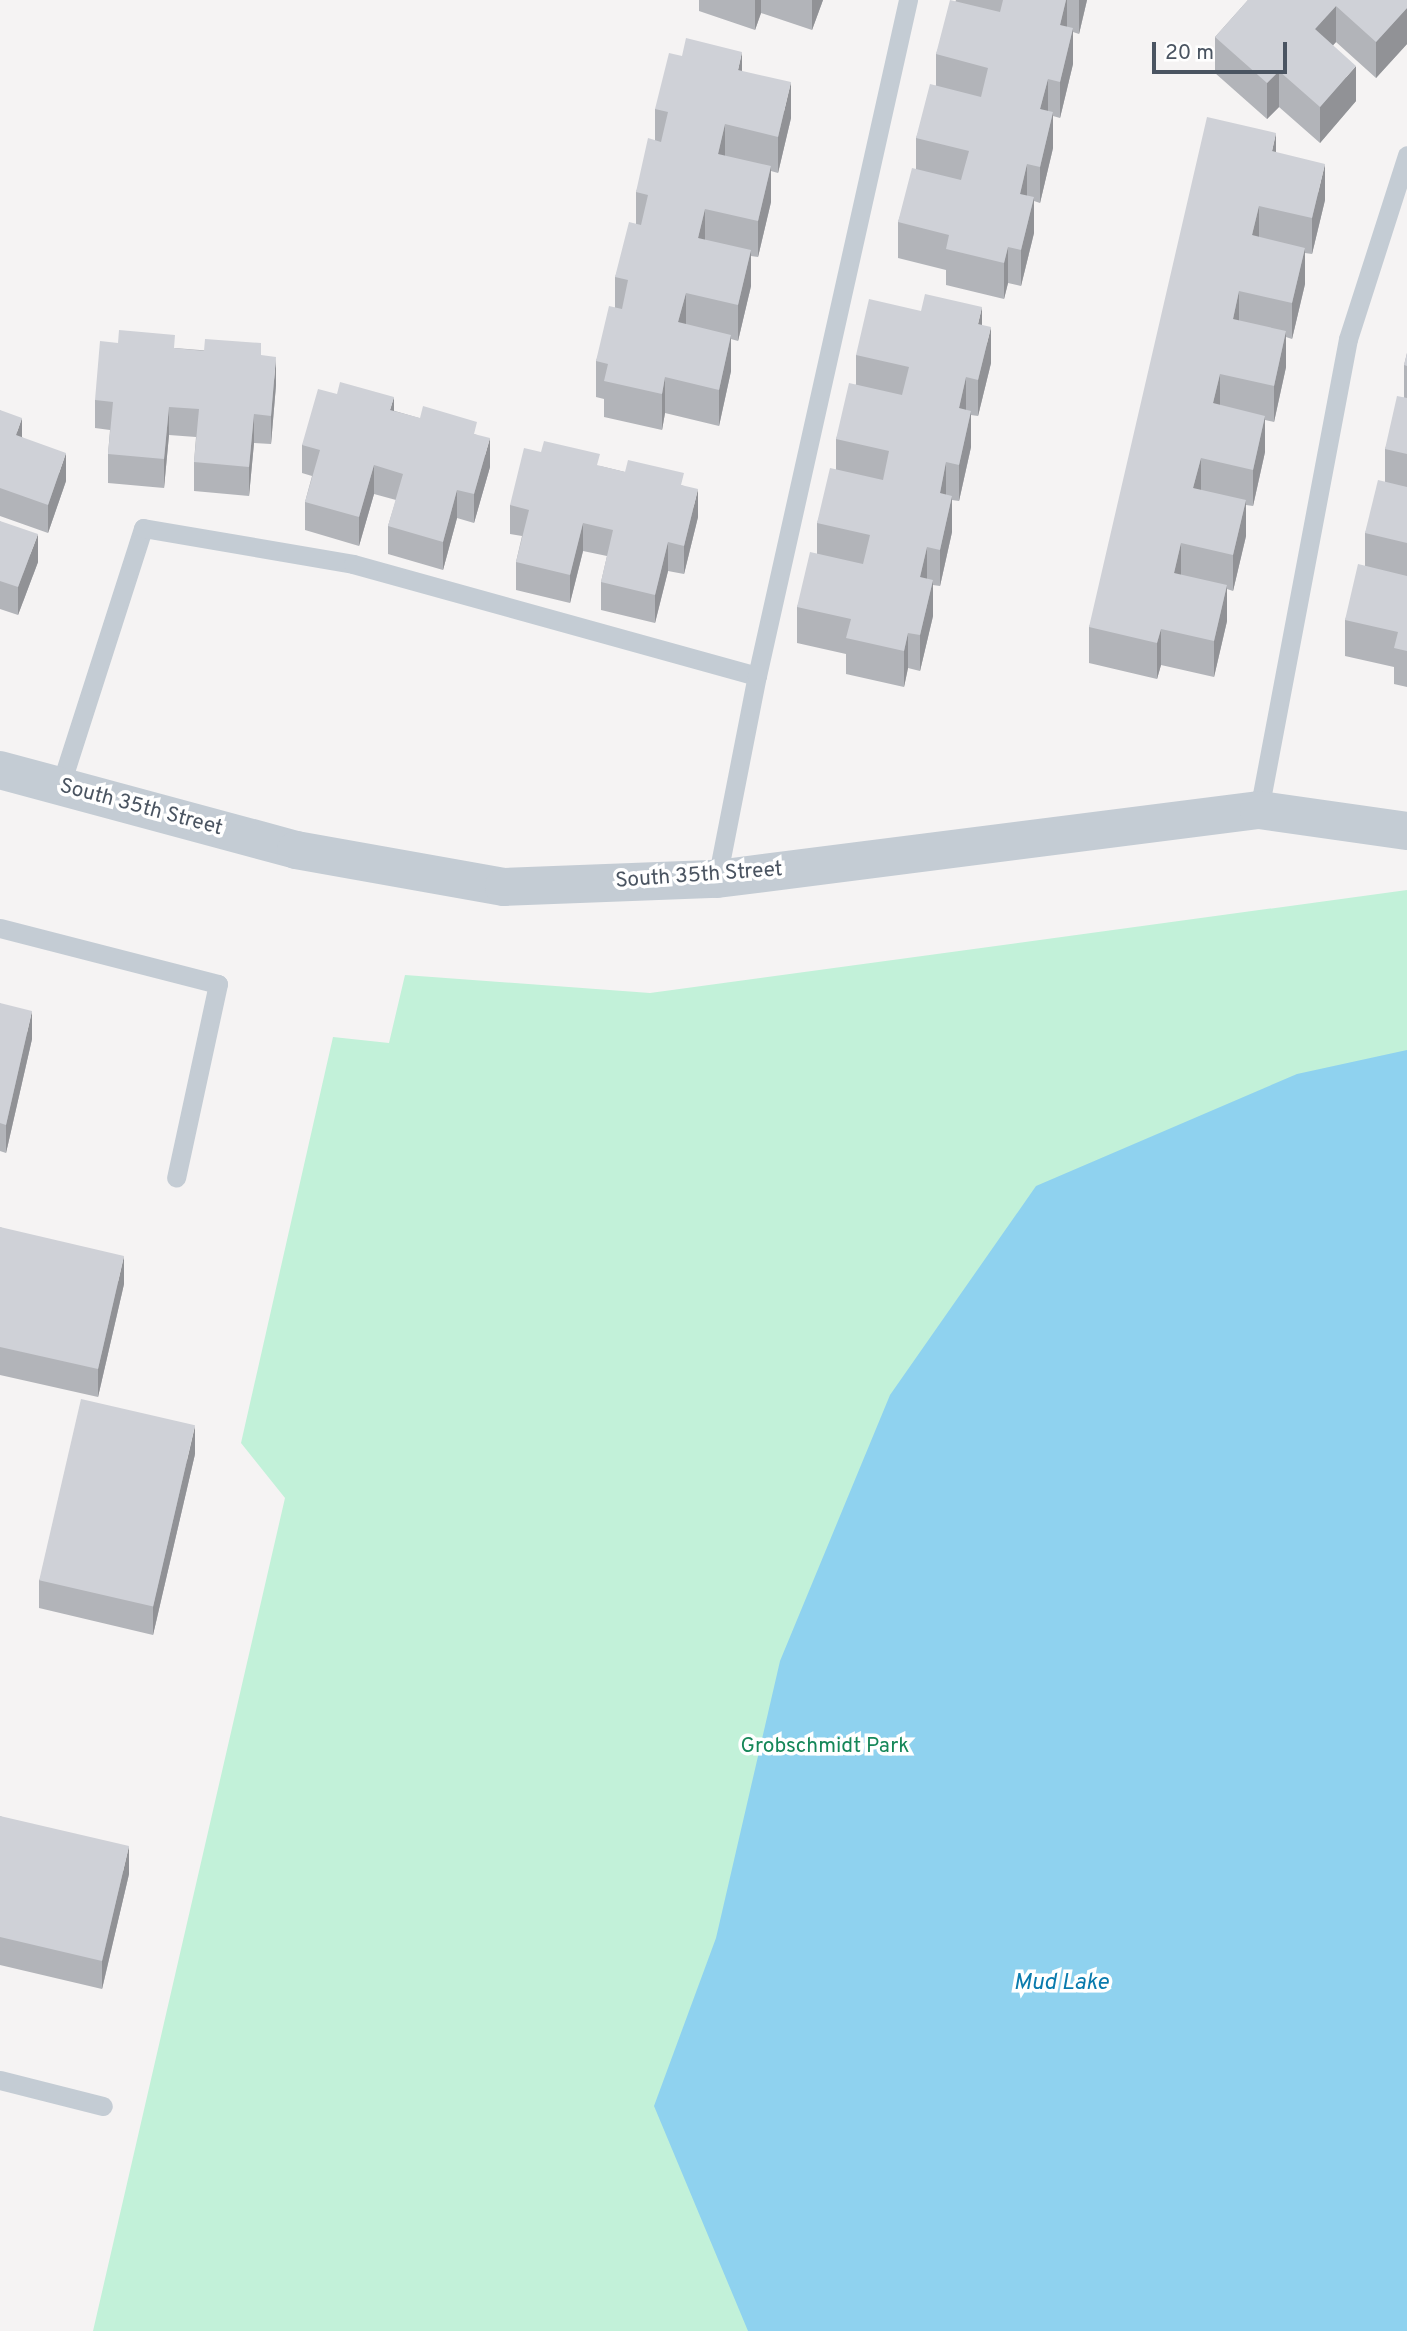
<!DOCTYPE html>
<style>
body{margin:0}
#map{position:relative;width:1407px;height:2331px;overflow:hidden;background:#f5f3f3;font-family:Overpass,sans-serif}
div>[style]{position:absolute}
.green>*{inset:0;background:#c2f1d9}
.water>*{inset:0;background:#8fd2ef}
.service>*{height:19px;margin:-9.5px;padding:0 9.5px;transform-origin:9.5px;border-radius:9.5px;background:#c4ccd4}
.tertiary>*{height:38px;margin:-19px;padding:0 19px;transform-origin:19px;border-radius:19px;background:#c4ccd4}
.wall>*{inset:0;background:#b2b4b9}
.shaded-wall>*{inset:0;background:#919296}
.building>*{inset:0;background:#cfd1d7;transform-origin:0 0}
span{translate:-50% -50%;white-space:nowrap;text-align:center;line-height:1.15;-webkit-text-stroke:7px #fff;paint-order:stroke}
.street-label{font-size:21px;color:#4a5461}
.park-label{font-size:21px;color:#168759}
.water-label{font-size:23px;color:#097aad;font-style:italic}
.scale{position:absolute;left:1152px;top:42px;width:135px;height:32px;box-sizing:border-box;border:4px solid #4a5461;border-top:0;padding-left:9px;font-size:21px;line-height:24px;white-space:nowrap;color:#4a5461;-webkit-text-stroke:5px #fff;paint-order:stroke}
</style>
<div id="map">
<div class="green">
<i style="clip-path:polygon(1407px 890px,1407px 2331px,93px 2331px,285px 1498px,241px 1443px,333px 1037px,389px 1043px,405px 975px,650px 993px)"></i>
</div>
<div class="water">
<i style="clip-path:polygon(1407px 1050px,1407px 2331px,748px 2331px,654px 2106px,716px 1938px,780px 1661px,890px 1395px,1036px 1186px,1297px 1074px)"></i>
</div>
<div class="service">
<i style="left:60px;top:787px;width:272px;rotate:-72.2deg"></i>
<i style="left:143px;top:528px;width:213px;rotate:9.7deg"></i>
<i style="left:353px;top:564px;width:419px;rotate:15.5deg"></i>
<i style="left:1259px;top:810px;width:479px;rotate:-79.3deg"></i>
<i style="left:1348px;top:339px;width:193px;rotate:-72.2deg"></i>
<i style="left:717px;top:879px;width:207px;rotate:-78.9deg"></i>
<i style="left:757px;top:676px;width:693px;rotate:-77.41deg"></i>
<i style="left:0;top:928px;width:225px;rotate:14.4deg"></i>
<i style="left:218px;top:984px;width:198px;rotate:102.2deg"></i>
<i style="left:0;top:2080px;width:106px;rotate:14.2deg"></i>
</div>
<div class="tertiary">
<i style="left:0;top:770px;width:307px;rotate:15.1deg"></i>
<i style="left:296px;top:850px;width:211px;rotate:10.1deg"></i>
<i style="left:504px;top:887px;width:213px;rotate:-2.2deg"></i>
<i style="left:717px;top:879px;width:546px;rotate:-7.26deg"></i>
<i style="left:1259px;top:810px;width:149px;rotate:8.1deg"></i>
</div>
<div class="wall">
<i style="clip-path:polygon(699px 0,823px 0,812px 30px,761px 13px,755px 30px,699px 11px)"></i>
<i style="clip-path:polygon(956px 0,1087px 0,1079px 34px,1073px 32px,1073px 64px,1060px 118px,1053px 116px,1053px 148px,1040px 203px,1034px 201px,1034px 233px,1021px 286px,1008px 283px,1004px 299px,946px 285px,946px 270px,898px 258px,898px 222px,916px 169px,916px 138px,936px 85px,936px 54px)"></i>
<i style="clip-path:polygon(1248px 0,1407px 0,1407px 44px,1376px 78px,1336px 42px,1333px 45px,1356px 101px,1320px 143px,1279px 107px,1267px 119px,1215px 73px,1215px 37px)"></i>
<i style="clip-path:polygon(742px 71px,791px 118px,778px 173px,771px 171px,771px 202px,758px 257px,751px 256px,751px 286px,738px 341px,731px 339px,731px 371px,719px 426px,665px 413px,662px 430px,604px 417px,604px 399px,596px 397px,596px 361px,615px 307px,615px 277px,636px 224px,636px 192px,655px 140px,655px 109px)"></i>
<i style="clip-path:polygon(1276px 152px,1325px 200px,1312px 254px,1305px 253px,1305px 284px,1292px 339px,1286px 337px,1286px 367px,1274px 422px,1265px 420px,1265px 452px,1253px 506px,1246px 505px,1246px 536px,1233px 591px,1227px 589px,1227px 621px,1214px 677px,1161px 665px,1157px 679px,1089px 663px,1089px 627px)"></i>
<i style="clip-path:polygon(982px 325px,991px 363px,978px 416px,971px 415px,971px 447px,959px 501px,952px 500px,952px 532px,940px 586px,933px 585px,933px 616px,920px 671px,908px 668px,904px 687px,846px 674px,846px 654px,797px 643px,797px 607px,817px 554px,817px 523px,836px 469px,836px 439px,856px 384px,856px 355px)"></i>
<i style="clip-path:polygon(175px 348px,261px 355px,276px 385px,271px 444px,254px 443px,249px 496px,194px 491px,194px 462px,196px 437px,169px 435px,164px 488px,108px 483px,108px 454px,110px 430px,95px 428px,95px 400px)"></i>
<i style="clip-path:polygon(1407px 353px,1407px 687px,1394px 684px,1394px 667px,1345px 656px,1345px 620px,1365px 566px,1365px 533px,1385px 482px,1385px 449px,1404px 397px,1404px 365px)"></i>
<i style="clip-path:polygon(337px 394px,477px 435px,490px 467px,474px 523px,457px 518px,443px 570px,388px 554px,388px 526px,396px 500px,374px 494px,359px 546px,305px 530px,305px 502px,312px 476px,302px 473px,302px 445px)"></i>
<i style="clip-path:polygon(0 410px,22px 437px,66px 481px,48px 533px,0 516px)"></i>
<i style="clip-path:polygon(600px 466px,684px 486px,698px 517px,684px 574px,668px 571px,655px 623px,601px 610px,601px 582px,607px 556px,583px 551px,570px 603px,516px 590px,516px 562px,522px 536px,510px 534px,510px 505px)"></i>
<i style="clip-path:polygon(0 521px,38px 562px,18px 615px,0 609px)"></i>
<i style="clip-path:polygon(0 1003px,32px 1039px,6px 1153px,0 1151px)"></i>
<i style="clip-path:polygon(0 1227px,124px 1284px,98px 1397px,0 1375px)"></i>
<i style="clip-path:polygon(195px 1454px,153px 1635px,39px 1608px,39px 1580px)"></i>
<i style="clip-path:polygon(0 1816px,129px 1874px,102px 1989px,0 1965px)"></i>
</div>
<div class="shaded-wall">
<i style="clip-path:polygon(755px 0,761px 0,761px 13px,755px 30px)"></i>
<i style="clip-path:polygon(812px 0,823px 0,812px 30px)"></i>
<i style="clip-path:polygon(1066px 0,1067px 0,1067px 31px,1060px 25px)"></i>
<i style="clip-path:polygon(1079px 0,1087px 0,1079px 34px)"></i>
<i style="clip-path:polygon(1336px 6px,1336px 42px,1315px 65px,1315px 29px)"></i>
<i style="clip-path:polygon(1407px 8px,1407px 44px,1376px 78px,1376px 42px)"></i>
<i style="clip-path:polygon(1073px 28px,1073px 64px,1060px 118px,1060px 82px)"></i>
<i style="clip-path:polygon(742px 52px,742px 88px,738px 70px)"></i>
<i style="clip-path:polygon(1356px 66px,1356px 101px,1320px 143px,1320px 107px)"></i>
<i style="clip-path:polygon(1279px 71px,1279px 107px,1267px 119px,1267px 83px)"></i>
<i style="clip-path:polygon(1048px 79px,1048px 115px,1040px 109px)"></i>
<i style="clip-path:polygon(791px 82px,791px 118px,778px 173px,778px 137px)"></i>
<i style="clip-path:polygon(1053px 112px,1053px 148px,1040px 203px,1040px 167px)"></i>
<i style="clip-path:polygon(725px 124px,725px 160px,718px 154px)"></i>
<i style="clip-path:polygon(1276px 133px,1276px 169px,1272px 151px)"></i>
<i style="clip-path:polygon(1027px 164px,1027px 200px,1020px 194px)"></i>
<i style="clip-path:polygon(1325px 164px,1325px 200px,1312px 254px,1312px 218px)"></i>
<i style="clip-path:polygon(771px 166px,771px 202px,758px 257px,758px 221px)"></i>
<i style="clip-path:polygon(1034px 197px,1034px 233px,1021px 286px,1021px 250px)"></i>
<i style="clip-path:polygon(1259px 206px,1259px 242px,1252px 235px)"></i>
<i style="clip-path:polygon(705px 209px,705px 244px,698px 238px)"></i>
<i style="clip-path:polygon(1008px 247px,1008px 283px,1004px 299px,1004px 263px)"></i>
<i style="clip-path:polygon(1305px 248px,1305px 284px,1292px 339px,1292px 303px)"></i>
<i style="clip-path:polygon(751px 250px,751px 286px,738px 341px,738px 305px)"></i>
<i style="clip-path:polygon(1239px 291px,1239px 326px,1233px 319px)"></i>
<i style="clip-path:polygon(686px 293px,686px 329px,678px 322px)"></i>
<i style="clip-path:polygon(982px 307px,982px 343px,978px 324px)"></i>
<i style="clip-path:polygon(991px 327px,991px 363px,978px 416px,978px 380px)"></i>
<i style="clip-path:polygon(1286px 331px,1286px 367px,1274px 422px,1274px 386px)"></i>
<i style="clip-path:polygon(731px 335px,731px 371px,719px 426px,719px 390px)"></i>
<i style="clip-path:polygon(276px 357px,276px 385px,271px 444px,271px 416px)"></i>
<i style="clip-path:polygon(1220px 374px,1220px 410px,1213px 403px)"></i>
<i style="clip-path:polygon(665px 377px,665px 413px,662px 430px,662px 394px)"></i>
<i style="clip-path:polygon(966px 377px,966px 413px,959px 408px)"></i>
<i style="clip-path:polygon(394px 397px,394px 426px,390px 410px)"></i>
<i style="clip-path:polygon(169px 407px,169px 435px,164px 488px,164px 459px)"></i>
<i style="clip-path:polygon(971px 411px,971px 447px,959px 501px,959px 465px)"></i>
<i style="clip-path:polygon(254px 414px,254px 443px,249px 496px,249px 467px)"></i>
<i style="clip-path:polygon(1265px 416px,1265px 452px,1253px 506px,1253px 470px)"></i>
<i style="clip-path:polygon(22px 418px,22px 446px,16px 435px)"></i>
<i style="clip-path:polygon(490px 438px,490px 467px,474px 523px,474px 494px)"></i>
<i style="clip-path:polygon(66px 453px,66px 481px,48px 533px,48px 505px)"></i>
<i style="clip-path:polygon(1201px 458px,1201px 494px,1193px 488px)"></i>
<i style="clip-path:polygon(946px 462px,946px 498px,940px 493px)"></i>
<i style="clip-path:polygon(374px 465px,374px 494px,359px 546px,359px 517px)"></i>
<i style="clip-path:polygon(698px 489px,698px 517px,684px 574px,684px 546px)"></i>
<i style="clip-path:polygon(457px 490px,457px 518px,443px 570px,443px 542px)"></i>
<i style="clip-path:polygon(952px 496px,952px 532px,940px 586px,940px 550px)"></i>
<i style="clip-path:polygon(1246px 500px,1246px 536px,1233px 591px,1233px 555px)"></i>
<i style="clip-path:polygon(583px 523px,583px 551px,570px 603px,570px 575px)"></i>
<i style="clip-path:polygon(38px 534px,38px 562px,18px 615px,18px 587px)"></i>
<i style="clip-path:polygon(668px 542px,668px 571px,655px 623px,655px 595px)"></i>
<i style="clip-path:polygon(1181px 543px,1181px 578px,1174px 573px)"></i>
<i style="clip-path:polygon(927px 547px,927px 583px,920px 577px)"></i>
<i style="clip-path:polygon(933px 580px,933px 616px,920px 671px,920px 635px)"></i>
<i style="clip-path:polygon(1227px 585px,1227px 621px,1214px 677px,1214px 641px)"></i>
<i style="clip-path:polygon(1161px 629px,1161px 665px,1157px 679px,1157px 643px)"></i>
<i style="clip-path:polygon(908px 633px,908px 668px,904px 687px,904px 651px)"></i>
<i style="clip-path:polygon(32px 1011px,32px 1039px,6px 1153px,6px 1125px)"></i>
<i style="clip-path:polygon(124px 1256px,124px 1284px,98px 1397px,98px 1369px)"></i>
<i style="clip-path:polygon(195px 1426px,195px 1454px,153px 1635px,153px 1606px)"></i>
<i style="clip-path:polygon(129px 1846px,129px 1874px,102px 1989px,102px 1961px)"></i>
</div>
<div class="building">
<i style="clip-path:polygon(950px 0,1000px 12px,1003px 0,1066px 0,1060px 25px,1073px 28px,1060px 82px,1048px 79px,1040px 109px,1053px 112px,1040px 167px,1027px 164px,1020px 194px,1034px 197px,1021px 250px,1008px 247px,1004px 263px,946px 249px,949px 235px,898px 222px,912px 168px,961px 180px,969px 151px,916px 138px,930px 84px,981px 97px,988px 68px,936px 54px)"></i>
<i style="clip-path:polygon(1248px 0,1407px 0,1407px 8px,1376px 42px,1336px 6px,1315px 29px,1356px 66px,1320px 107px,1279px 71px,1267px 83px,1215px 37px)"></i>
<i style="clip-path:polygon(686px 38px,742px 52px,738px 70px,791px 82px,778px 137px,725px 124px,718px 154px,771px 166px,758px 221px,705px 209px,698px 238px,751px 250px,738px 305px,686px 293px,678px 322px,731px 335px,719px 390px,665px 377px,662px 394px,604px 381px,608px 364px,596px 361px,609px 306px,622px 309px,628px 280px,615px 277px,629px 222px,641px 225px,648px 195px,636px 192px,648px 138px,661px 142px,668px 112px,655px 109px,669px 53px,682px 56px)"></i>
<i style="clip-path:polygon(1207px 117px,1276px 133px,1272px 151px,1325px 164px,1312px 218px,1259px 206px,1252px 235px,1305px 248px,1292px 303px,1239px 291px,1233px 319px,1286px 331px,1274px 386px,1220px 374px,1213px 403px,1265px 416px,1253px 470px,1201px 458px,1193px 488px,1246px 500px,1233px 555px,1181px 543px,1174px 573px,1227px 585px,1214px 641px,1161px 629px,1157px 643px,1089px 627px)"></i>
<i style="clip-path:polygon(925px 294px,982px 307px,978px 324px,991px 327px,978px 380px,966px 377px,959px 408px,971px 411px,959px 465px,946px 462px,940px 493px,952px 496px,940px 550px,927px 547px,920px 577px,933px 580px,920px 635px,908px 633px,904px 651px,846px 638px,851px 619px,797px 607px,810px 552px,863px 564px,870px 535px,817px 523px,830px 468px,883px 480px,889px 451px,836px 439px,849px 383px,902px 395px,909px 367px,856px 355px,869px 299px,921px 311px)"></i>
<i style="clip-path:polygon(119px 330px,175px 335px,174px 348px,204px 351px,205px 339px,261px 343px,261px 355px,276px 357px,271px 416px,254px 414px,249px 467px,194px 462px,199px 409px,169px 407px,164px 459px,108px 454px,113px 402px,95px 400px,100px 341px,118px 343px)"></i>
<i style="clip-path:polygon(1407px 353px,1407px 366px,1404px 365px)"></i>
<i style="clip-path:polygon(340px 382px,394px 397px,390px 410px,420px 418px,423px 406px,477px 422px,474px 434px,490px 438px,474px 494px,457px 490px,443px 542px,388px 526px,403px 474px,374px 465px,359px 517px,305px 502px,320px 450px,302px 445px,318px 389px,337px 394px)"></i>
<i style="clip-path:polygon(1397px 396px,1407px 398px,1407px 454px,1385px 449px)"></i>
<i style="clip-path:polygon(0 410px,22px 418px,16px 435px,66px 453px,48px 505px,0 488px)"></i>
<i style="clip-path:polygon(544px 441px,600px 454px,597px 465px,625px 472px,628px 460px,684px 473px,681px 485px,698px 489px,684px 546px,668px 542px,655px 595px,601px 582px,613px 530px,583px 523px,570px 575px,516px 562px,529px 510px,510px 505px,524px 448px,541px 452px)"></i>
<i style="clip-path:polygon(1378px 480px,1407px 487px,1407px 543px,1365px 533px)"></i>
<i style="clip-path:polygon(0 521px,38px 534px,18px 587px,0 581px)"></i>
<i style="clip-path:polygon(1358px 564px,1407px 576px,1407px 651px,1394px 648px,1398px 632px,1345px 620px)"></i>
<i style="clip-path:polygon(0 1003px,32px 1011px,6px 1125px,0 1123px)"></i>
<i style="clip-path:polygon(0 1227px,124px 1256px,98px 1369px,0 1347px)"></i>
<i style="left:81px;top:1399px;width:117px;height:186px;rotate:13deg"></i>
<i style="clip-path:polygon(0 1816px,129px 1846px,102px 1961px,0 1937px)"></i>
</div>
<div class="street-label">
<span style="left:141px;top:808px;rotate:15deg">South 35th Street</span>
<span style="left:699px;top:876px;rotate:-4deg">South 35th Street</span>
</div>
<div class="park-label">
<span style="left:825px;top:1747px">Grobschmidt Park</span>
</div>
<div class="water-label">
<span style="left:1061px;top:1984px">Mud Lake</span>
</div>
<div class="scale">20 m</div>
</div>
